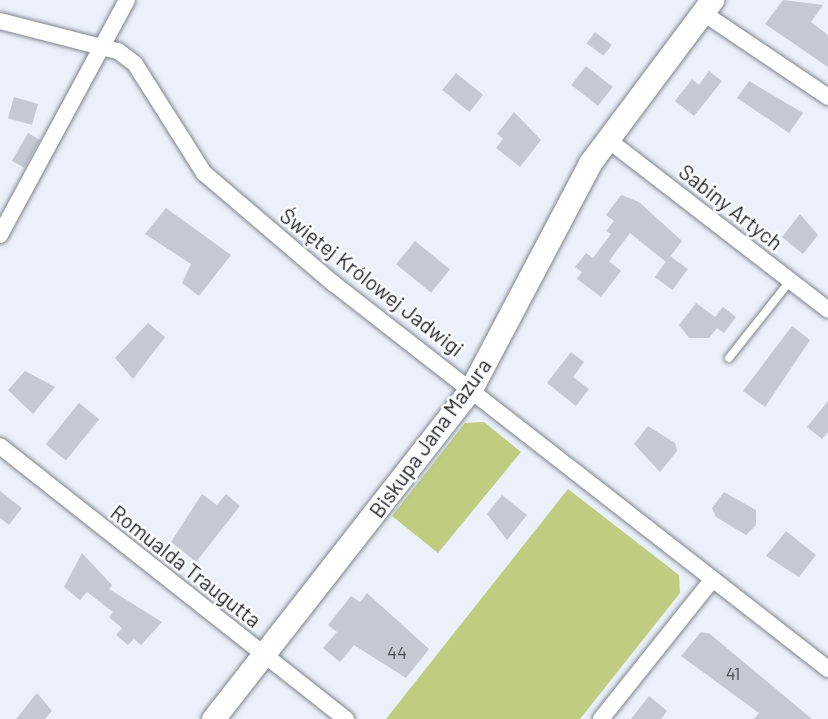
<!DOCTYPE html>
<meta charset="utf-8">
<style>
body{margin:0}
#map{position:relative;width:828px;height:719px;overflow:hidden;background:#ebf0fa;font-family:Barlow,sans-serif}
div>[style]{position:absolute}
.green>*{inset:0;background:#c0cc80}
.building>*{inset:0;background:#c4c9d3;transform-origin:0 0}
.roads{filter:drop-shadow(0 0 2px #7e828b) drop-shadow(0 0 2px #7e828b)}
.lane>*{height:8px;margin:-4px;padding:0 4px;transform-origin:4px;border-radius:4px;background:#fff}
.street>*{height:16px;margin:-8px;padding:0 8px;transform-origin:8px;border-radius:8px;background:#fff}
.secondary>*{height:23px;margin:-11.5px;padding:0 11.5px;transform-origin:11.5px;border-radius:11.5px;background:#fff}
span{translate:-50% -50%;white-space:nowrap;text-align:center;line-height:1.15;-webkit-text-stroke:5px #fcfdff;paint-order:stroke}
.number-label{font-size:18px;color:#4b4e53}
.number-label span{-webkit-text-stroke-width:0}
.street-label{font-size:21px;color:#232528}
</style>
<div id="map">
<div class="green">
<i style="clip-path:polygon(484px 422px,521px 452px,438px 553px,392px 516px,465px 423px)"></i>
<i style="clip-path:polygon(568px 489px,679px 575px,680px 593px,580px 719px,386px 719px)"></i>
</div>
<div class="building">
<i style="clip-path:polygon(783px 0,823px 5px,811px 22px,828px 35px,828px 67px,765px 24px)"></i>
<i style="left:595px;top:32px;width:21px;height:14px;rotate:37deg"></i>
<i style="left:586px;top:66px;width:34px;height:24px;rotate:38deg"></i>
<i style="clip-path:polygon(709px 71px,722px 81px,694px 116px,675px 101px,692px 79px,699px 85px)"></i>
<i style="left:456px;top:73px;width:35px;height:22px;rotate:39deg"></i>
<i style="clip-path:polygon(749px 81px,803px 113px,789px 133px,737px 98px)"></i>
<i style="left:14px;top:97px;width:25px;height:22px;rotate:16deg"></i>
<i style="clip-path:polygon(514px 112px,541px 140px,520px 167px,496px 148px,503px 139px,497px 134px)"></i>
<i style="left:28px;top:133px;width:14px;height:32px;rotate:30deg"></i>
<i style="clip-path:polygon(621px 195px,639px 202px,682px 241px,666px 262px,630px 233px,609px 261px,621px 271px,601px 297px,577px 279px,582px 272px,575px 267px,586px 253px,593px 258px,611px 234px,606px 231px,614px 221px,606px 215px)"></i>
<i style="clip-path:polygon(166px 208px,231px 255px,199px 296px,182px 283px,191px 264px,145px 234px)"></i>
<i style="clip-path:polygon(800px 214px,818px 235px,803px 254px,782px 237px)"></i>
<i style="left:415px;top:241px;width:45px;height:30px;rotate:39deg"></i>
<i style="left:670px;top:256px;width:22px;height:26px;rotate:36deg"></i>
<i style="clip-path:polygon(696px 303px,715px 317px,723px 307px,736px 317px,724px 333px,717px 328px,709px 338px,689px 338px,679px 325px)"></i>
<i style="clip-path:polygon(148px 323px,165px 337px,133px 379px,115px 358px)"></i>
<i style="clip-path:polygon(792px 326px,810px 340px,765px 407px,743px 391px)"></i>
<i style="clip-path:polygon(571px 352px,584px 362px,573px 377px,589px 389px,576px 406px,547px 383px)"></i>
<i style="clip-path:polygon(25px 371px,55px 387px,33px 414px,8px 390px)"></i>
<i style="clip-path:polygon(828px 401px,828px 432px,822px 439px,807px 427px)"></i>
<i style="left:79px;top:403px;width:26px;height:53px;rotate:39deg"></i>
<i style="clip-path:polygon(648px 426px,675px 443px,677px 451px,660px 472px,634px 444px)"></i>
<i style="clip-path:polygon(0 491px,22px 508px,9px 525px,0 518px)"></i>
<i style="clip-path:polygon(724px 492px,756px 510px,756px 525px,746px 535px,716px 517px,712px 508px)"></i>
<i style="clip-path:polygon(202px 494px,217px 505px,226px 494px,240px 506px,196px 562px,171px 542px)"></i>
<i style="clip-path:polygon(502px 495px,527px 515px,507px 540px,487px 514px)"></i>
<i style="clip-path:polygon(786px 531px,816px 555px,799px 577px,766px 556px)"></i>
<i style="clip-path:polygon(82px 553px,112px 585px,109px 589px,162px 622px,141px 645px,134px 639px,128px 645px,116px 635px,122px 628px,109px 617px,113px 612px,87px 592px,80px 600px,64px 587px)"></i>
<i style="clip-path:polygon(367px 593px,429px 649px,406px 678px,354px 645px,340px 662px,323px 648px,337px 632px,328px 625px,351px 596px,360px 602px)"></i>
<i style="clip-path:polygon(701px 632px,710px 634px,812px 719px,754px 719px,759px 713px,681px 656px)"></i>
<i style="clip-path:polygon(37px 693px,52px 711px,45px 719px,16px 719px)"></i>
<i style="clip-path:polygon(649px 696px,667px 711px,661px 719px,631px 719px)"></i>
</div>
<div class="roads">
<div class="lane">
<i style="left:729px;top:358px;width:98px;rotate:-51.6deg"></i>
</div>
<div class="street">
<i style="left:702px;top:12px;width:152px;rotate:34deg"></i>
<i style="left:0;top:21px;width:122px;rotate:14.3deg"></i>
<i style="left:118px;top:51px;width:21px;rotate:37deg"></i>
<i style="left:135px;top:64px;width:129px;rotate:57.7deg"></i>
<i style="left:204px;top:173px;width:170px;rotate:40.5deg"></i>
<i style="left:333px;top:283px;width:628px;rotate:37.95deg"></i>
<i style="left:607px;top:139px;width:279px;rotate:37.7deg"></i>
<i style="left:0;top:235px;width:267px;rotate:-61.6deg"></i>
<i style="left:0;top:446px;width:441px;rotate:38.3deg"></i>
<i style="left:601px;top:719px;width:176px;rotate:-51.4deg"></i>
</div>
<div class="secondary">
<i style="left:213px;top:719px;width:421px;rotate:-52deg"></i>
<i style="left:472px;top:387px;width:253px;rotate:-62.2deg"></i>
<i style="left:590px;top:163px;width:204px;rotate:-53.2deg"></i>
</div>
</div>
<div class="number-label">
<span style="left:397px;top:652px">44</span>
<span style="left:733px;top:673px">41</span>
</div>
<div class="street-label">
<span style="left:731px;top:207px;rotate:38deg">Sabiny Artych</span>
<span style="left:372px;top:282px;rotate:38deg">Świętej Królowej Jadwigi</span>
<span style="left:430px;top:438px;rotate:-54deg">Biskupa Jana Mazura</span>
<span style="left:186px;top:566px;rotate:38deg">Romualda Traugutta</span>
</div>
</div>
